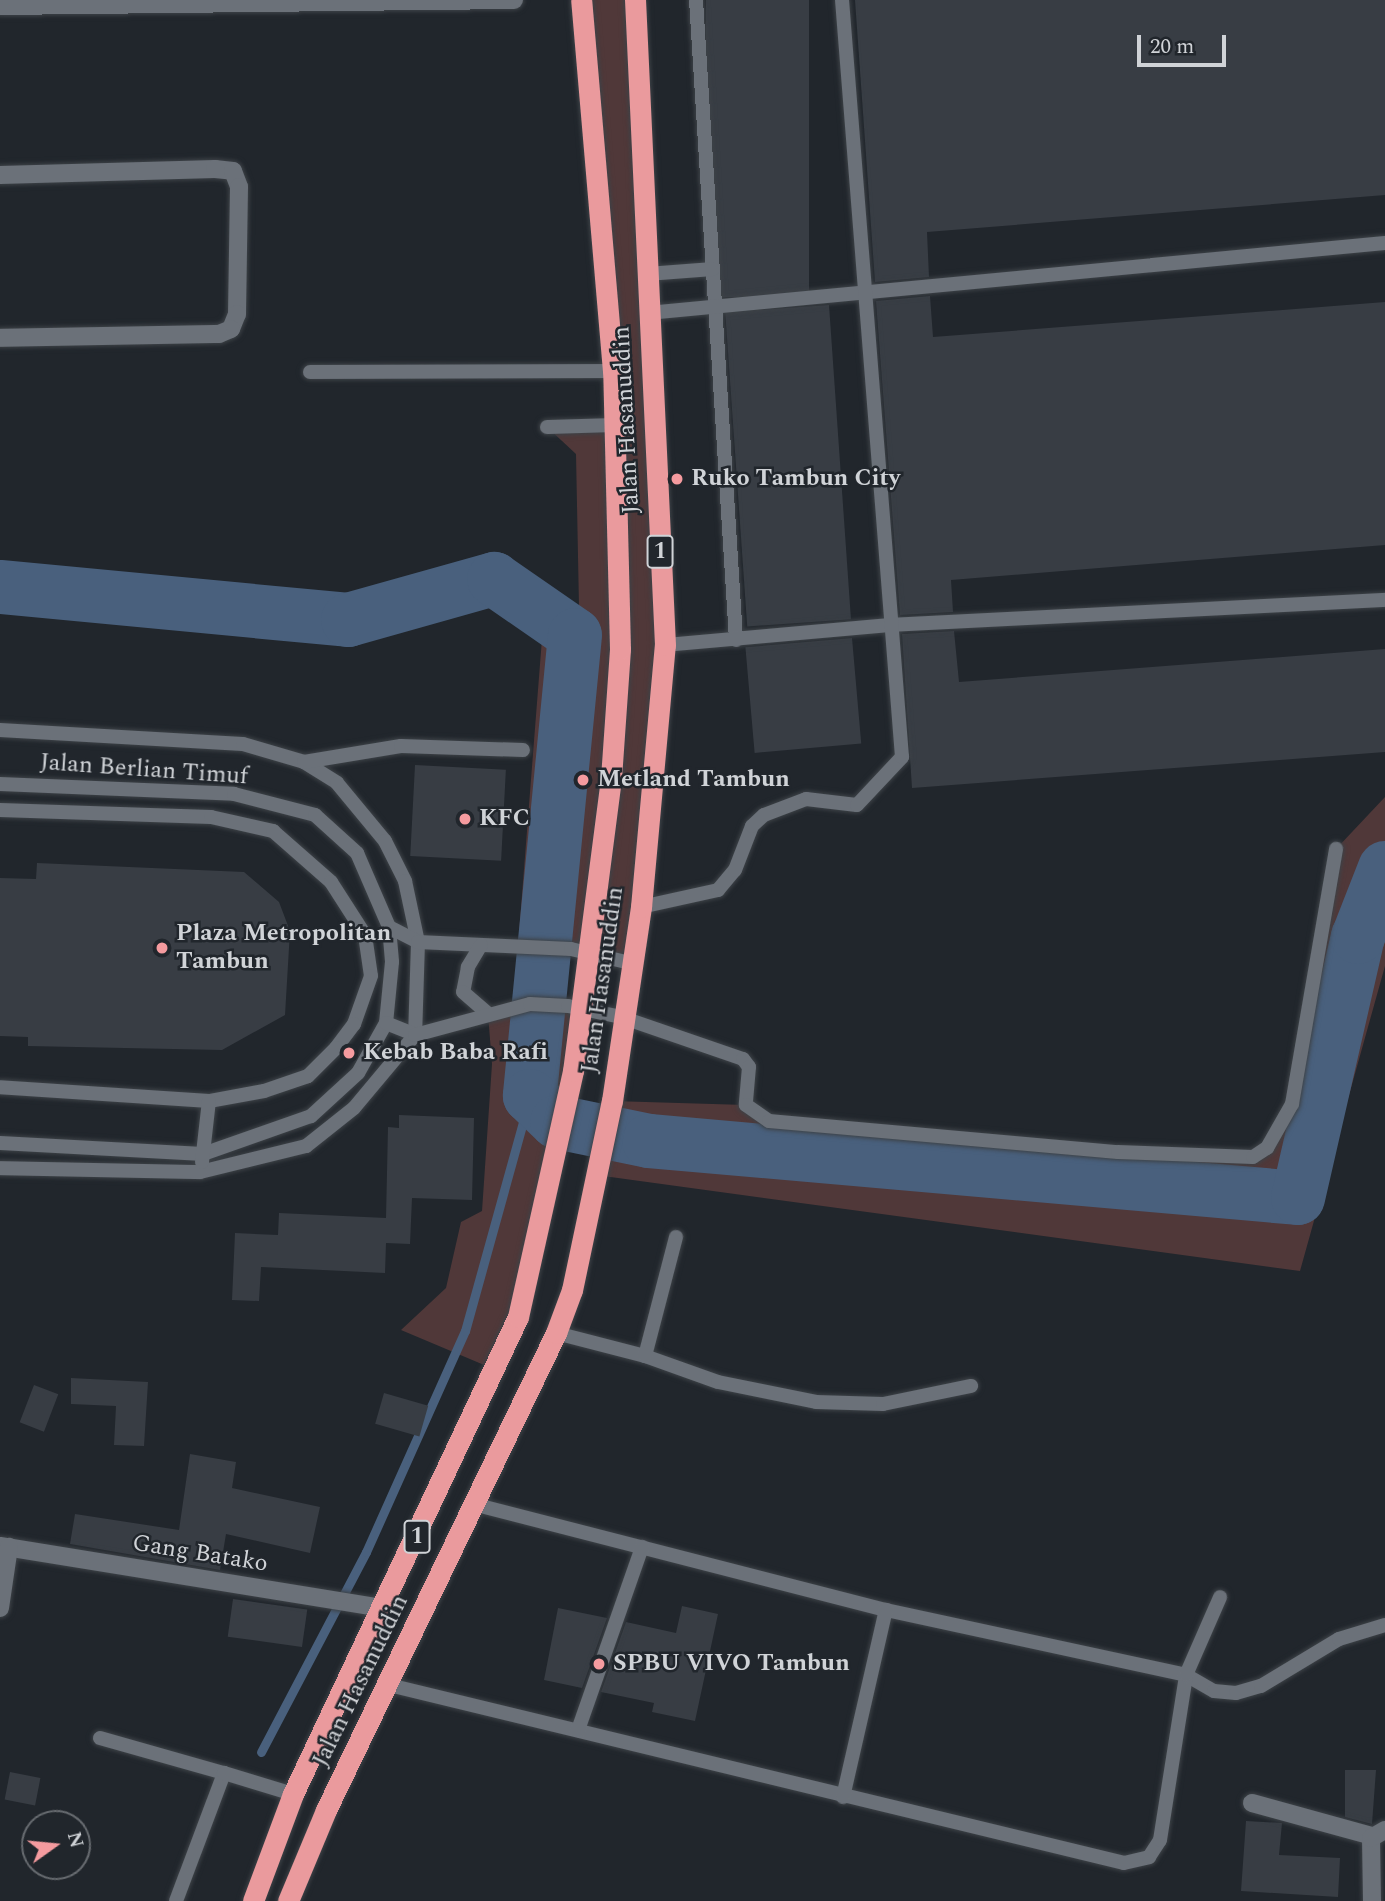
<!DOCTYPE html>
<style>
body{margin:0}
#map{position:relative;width:1385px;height:1901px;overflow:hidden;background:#21262c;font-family:Spectral,serif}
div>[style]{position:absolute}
.green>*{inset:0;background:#503839}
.stream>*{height:9px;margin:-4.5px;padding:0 4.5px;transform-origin:4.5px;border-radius:4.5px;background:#49607d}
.river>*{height:54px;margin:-27px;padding:0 27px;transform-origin:27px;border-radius:27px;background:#49607d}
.building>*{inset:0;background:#383d44;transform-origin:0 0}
.roads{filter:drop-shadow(0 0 2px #3d4247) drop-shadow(0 0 2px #3d4247)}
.lane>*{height:14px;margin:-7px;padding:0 7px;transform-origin:7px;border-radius:7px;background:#6b7179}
.street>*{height:18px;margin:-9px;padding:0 9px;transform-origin:9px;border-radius:9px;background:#6b7179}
.highway>*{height:21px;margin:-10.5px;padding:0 10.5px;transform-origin:10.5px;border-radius:10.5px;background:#ea9a9d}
.dots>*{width:19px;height:19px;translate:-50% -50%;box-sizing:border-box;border:4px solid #21262c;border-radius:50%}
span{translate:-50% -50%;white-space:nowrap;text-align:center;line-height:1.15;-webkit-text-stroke:5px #21262c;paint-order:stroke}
.shield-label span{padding:2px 5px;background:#21262c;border:2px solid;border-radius:5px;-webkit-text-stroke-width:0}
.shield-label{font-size:23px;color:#d0d3d7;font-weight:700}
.street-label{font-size:24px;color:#d0d3d7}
.poi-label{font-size:24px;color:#d0d3d7;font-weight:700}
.left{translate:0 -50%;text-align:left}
.north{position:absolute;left:21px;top:1810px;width:70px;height:70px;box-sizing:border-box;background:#21262c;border:2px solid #676b70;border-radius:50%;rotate:75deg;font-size:19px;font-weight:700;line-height:28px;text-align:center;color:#d0d3d7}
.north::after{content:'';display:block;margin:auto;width:24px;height:32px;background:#f59b9f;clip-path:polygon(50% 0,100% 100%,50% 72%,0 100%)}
.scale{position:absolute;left:1137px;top:35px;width:89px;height:32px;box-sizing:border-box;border:4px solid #d0d3d7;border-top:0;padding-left:9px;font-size:21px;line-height:24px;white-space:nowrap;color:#d0d3d7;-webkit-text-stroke:5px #21262c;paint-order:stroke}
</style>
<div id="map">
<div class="green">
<i style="clip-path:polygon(581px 0,635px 0,665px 645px,630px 963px,518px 946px,544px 613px,579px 607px,576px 454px,547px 427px,615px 425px)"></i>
<i style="clip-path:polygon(1385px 797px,1385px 966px,1300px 1271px,596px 1175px,612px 1101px,746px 1105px,769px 1121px,1253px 1157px,1292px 1104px,1336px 849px)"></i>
<i style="clip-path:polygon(530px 1004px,581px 1011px,496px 1370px,401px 1330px,446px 1288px,461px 1222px,482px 1211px,492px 1064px,488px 1014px)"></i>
</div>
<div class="stream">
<i style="left:261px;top:1752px;width:226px;rotate:-62.3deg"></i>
<i style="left:366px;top:1552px;width:242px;rotate:-65.9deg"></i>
<i style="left:465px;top:1331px;width:244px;rotate:-74.5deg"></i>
</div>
<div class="river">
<i style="left:0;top:587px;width:350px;rotate:5.4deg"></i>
<i style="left:348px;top:620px;width:152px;rotate:-15.7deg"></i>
<i style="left:494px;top:579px;width:98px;rotate:34.7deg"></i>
<i style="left:575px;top:635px;width:463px;rotate:95.6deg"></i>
<i style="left:530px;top:1096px;width:37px;rotate:44deg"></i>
<i style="left:557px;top:1122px;width:94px;rotate:11.7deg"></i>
<i style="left:649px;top:1141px;width:651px;rotate:5.02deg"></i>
<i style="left:1298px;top:1198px;width:268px;rotate:-77.1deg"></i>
<i style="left:1358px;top:937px;width:74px;rotate:-68.6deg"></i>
</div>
<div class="building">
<i style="left:706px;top:0;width:103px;height:297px"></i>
<i style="clip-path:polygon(855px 0,1385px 0,1385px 195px,927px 232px,929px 277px,875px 282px)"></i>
<i style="clip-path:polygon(930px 296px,933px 337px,1385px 302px,1385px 545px,951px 580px,953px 612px,900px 615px,876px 301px)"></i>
<i style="left:829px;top:305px;width:315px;height:104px;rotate:86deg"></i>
<i style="clip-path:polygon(954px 631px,959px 682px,1385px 649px,1385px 752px,912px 788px,902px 634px)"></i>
<i style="left:852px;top:638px;width:106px;height:107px;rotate:85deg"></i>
<i style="left:415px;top:765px;width:91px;height:91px;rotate:3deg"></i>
<i style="clip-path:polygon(37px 863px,244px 872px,279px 902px,290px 931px,285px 1015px,222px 1050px,28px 1046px,28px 1037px,0 1036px,0 878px,36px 879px)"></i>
<i style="clip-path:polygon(399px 1115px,474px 1118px,472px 1200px,412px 1198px,410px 1244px,386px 1243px,385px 1273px,261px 1267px,259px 1301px,232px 1300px,235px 1233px,278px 1235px,279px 1213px,386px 1218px,388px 1127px,399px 1128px)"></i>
<i style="clip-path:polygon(71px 1378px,148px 1382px,144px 1446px,114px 1445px,116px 1406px,71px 1404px)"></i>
<i style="left:34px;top:1385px;width:26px;height:40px;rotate:21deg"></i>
<i style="left:384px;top:1393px;width:46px;height:32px;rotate:16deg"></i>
<i style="clip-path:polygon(190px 1454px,236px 1462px,232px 1488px,320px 1507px,310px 1553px,226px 1534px,220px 1570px,70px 1544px,75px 1514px,179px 1530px)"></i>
<i style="left:233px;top:1599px;width:75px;height:38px;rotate:8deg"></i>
<i style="clip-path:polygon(682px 1606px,718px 1614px,695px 1721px,652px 1712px,654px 1703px,601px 1692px,626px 1622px,676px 1633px)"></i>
<i style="clip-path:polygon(558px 1608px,607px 1618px,582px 1688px,544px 1680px)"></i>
<i style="clip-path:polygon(1345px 1770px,1376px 1770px,1372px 1824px,1345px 1817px)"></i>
<i style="left:10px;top:1772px;width:31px;height:28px;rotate:11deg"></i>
<i style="clip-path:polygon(1246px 1821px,1282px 1823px,1279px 1855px,1340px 1858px,1338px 1897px,1241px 1891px)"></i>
</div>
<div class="roads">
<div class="lane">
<i style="left:696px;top:0;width:641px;rotate:86.42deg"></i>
<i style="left:647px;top:274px;width:66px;rotate:-4.3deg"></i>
<i style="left:648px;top:313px;width:740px;rotate:-5.43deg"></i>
<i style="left:310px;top:372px;width:303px;rotate:-0.2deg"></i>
<i style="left:547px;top:427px;width:69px;rotate:-1.7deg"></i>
<i style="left:665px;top:645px;width:227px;rotate:-5.1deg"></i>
<i style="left:891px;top:625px;width:495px;rotate:-2.9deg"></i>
<i style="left:0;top:730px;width:243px;rotate:3.3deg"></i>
<i style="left:243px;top:744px;width:64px;rotate:16.4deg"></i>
<i style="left:304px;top:762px;width:39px;rotate:32deg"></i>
<i style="left:337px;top:783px;width:75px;rotate:50.4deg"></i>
<i style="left:385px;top:841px;width:45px;rotate:63.4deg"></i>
<i style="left:405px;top:881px;width:62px;rotate:78deg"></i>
<i style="left:418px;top:942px;width:93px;rotate:91.8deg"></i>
<i style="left:415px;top:1035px;width:95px;rotate:129.9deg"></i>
<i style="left:354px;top:1108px;width:61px;rotate:141.6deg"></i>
<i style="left:306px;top:1146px;width:109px;rotate:166.2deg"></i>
<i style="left:200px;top:1172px;width:200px;rotate:-178.9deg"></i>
<i style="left:304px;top:762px;width:98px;rotate:-9.4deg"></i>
<i style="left:401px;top:746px;width:122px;rotate:1.9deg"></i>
<i style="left:0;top:784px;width:234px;rotate:2.4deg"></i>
<i style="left:234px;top:794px;width:84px;rotate:14.5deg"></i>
<i style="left:315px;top:815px;width:57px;rotate:42.1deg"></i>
<i style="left:357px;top:853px;width:81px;rotate:66.6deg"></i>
<i style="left:389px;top:927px;width:35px;rotate:85deg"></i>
<i style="left:392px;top:962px;width:61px;rotate:95.6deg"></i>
<i style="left:386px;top:1023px;width:57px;rotate:119.2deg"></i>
<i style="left:358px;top:1073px;width:64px;rotate:137.5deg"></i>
<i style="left:311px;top:1116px;width:114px;rotate:160.6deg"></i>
<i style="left:203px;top:1154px;width:203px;rotate:-176.9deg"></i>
<i style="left:0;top:810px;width:211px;rotate:1.9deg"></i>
<i style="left:211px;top:817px;width:64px;rotate:12.7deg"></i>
<i style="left:273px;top:831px;width:77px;rotate:41.3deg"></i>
<i style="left:331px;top:882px;width:63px;rotate:57.3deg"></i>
<i style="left:365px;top:935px;width:41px;rotate:81.7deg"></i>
<i style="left:371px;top:976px;width:51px;rotate:109.5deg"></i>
<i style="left:354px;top:1024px;width:30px;rotate:127deg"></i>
<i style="left:336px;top:1048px;width:40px;rotate:135deg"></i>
<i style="left:308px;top:1076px;width:46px;rotate:161.2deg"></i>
<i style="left:264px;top:1091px;width:56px;rotate:169.7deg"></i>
<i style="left:209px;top:1101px;width:209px;rotate:-176.2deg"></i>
<i style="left:641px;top:907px;width:79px;rotate:-12.4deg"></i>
<i style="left:718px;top:890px;width:26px;rotate:-50deg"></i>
<i style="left:735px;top:870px;width:47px;rotate:-68.9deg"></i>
<i style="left:752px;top:826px;width:16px;rotate:-43deg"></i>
<i style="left:764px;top:815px;width:45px;rotate:-20.9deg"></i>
<i style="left:806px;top:799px;width:51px;rotate:6.7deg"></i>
<i style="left:857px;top:805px;width:66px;rotate:-46.8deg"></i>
<i style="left:902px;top:757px;width:759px;rotate:-94.53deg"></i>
<i style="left:389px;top:927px;width:33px;rotate:27deg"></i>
<i style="left:418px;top:942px;width:153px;rotate:2.6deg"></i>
<i style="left:571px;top:949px;width:61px;rotate:13.3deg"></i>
<i style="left:481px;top:945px;width:26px;rotate:121deg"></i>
<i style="left:468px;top:967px;width:25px;rotate:101deg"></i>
<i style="left:463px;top:992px;width:33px;rotate:41deg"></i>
<i style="left:386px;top:1023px;width:31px;rotate:22deg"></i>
<i style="left:415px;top:1035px;width:119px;rotate:-15.1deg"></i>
<i style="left:530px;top:1004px;width:38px;rotate:3deg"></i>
<i style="left:568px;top:1006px;width:54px;rotate:11.7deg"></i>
<i style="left:621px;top:1017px;width:129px;rotate:19deg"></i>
<i style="left:743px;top:1059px;width:10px;rotate:53deg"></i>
<i style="left:749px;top:1067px;width:38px;rotate:95deg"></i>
<i style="left:746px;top:1105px;width:28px;rotate:35deg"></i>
<i style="left:769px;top:1121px;width:350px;rotate:5.1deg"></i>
<i style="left:1118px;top:1152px;width:135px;rotate:2.1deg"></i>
<i style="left:1253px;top:1157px;width:17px;rotate:-33deg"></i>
<i style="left:1267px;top:1148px;width:51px;rotate:-60.4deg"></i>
<i style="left:1292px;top:1104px;width:259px;rotate:-80.2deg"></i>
<i style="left:202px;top:1162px;width:61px;rotate:-83.5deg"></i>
<i style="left:556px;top:1333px;width:92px;rotate:14.5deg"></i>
<i style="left:645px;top:1356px;width:77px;rotate:19.6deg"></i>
<i style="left:718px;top:1382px;width:100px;rotate:11.5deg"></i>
<i style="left:816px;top:1402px;width:67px;rotate:1.7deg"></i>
<i style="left:883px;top:1404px;width:90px;rotate:-11.6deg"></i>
<i style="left:645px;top:1356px;width:123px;rotate:-75.4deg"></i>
<i style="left:473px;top:1504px;width:426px;rotate:14.4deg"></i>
<i style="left:886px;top:1610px;width:307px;rotate:12.2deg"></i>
<i style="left:1186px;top:1675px;width:32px;rotate:30deg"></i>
<i style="left:1214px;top:1691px;width:22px;rotate:5deg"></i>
<i style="left:1236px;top:1693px;width:26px;rotate:-16deg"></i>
<i style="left:1261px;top:1686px;width:91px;rotate:-31.1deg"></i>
<i style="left:1339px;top:1639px;width:48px;rotate:-16.9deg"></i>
<i style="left:389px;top:1685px;width:756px;rotate:13.61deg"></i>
<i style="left:1124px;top:1863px;width:26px;rotate:-13deg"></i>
<i style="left:1149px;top:1857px;width:20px;rotate:-57deg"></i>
<i style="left:1160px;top:1840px;width:167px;rotate:-81deg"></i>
<i style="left:1186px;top:1675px;width:85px;rotate:-66.4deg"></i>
<i style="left:578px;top:1730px;width:194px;rotate:-70.7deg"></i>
<i style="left:100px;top:1738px;width:129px;rotate:15.8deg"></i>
<i style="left:843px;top:1797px;width:192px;rotate:-77.1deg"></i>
<i style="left:176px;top:1901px;width:137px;rotate:-69.4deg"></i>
<i style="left:224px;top:1773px;width:72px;rotate:16.9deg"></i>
</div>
<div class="street">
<i style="left:0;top:6px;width:514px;rotate:-0.67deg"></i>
<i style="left:0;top:175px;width:215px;rotate:-1.6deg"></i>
<i style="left:215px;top:169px;width:18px;rotate:6deg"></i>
<i style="left:233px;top:171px;width:17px;rotate:69deg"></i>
<i style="left:239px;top:187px;width:127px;rotate:90.9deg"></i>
<i style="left:237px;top:314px;width:16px;rotate:112deg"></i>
<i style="left:231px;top:329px;width:13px;rotate:157deg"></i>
<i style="left:219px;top:334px;width:219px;rotate:179deg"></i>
<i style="left:0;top:1546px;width:388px;rotate:9.2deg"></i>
<i style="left:0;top:1608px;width:62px;rotate:-81.6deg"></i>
<i style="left:1252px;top:1803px;width:124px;rotate:15.4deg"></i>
<i style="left:1372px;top:1901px;width:63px;rotate:-90.9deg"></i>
<i style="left:1371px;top:1838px;width:16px;rotate:-30deg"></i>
</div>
<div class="highway">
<i style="left:253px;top:1901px;width:114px;rotate:-69.5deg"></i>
<i style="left:293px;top:1794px;width:527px;rotate:-64.75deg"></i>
<i style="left:518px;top:1317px;width:252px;rotate:-77.4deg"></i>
<i style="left:573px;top:1071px;width:295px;rotate:-82.6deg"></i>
<i style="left:611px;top:778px;width:129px;rotate:-86deg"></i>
<i style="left:620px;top:649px;width:278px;rotate:-91.4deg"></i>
<i style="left:613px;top:371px;width:372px;rotate:-94.9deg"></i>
<i style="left:288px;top:1901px;width:99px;rotate:-67.3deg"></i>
<i style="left:326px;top:1810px;width:530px;rotate:-64.26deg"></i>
<i style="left:556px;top:1333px;width:46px;rotate:-69.6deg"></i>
<i style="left:572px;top:1290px;width:193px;rotate:-78.1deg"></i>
<i style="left:612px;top:1101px;width:196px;rotate:-81.5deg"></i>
<i style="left:641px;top:907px;width:263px;rotate:-84.8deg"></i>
<i style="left:665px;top:645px;width:646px;rotate:-92.66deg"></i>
</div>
</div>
<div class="dots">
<i style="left:677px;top:479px;background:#f59b9f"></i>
<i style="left:583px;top:780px;background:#f59b9f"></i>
<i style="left:465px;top:819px;background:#f59b9f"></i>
<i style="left:162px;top:948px;background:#f59b9f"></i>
<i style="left:349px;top:1053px;background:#f59b9f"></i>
<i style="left:599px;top:1664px;background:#f59b9f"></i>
</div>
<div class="shield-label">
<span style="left:660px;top:552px">1</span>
<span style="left:417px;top:1537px">1</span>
</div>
<div class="street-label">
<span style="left:627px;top:420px;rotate:-93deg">Jalan Hasanuddin</span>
<span style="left:144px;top:770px;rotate:4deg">Jalan Berlian Timuf</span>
<span style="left:603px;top:980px;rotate:-82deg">Jalan Hasanuddin</span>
<span style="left:200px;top:1554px;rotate:9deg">Gang Batako</span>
<span style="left:361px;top:1681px;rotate:-64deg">Jalan Hasanuddin</span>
</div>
<div class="poi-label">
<span class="left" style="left:691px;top:479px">Ruko Tambun City</span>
<span class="left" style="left:597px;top:780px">Metland Tambun</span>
<span class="left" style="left:479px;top:819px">KFC</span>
<span class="left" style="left:176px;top:948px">Plaza Metropolitan<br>Tambun</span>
<span class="left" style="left:363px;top:1053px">Kebab Baba Rafi</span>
<span class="left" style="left:613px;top:1664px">SPBU VIVO Tambun</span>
</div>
<div class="north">N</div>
<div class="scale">20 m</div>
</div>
